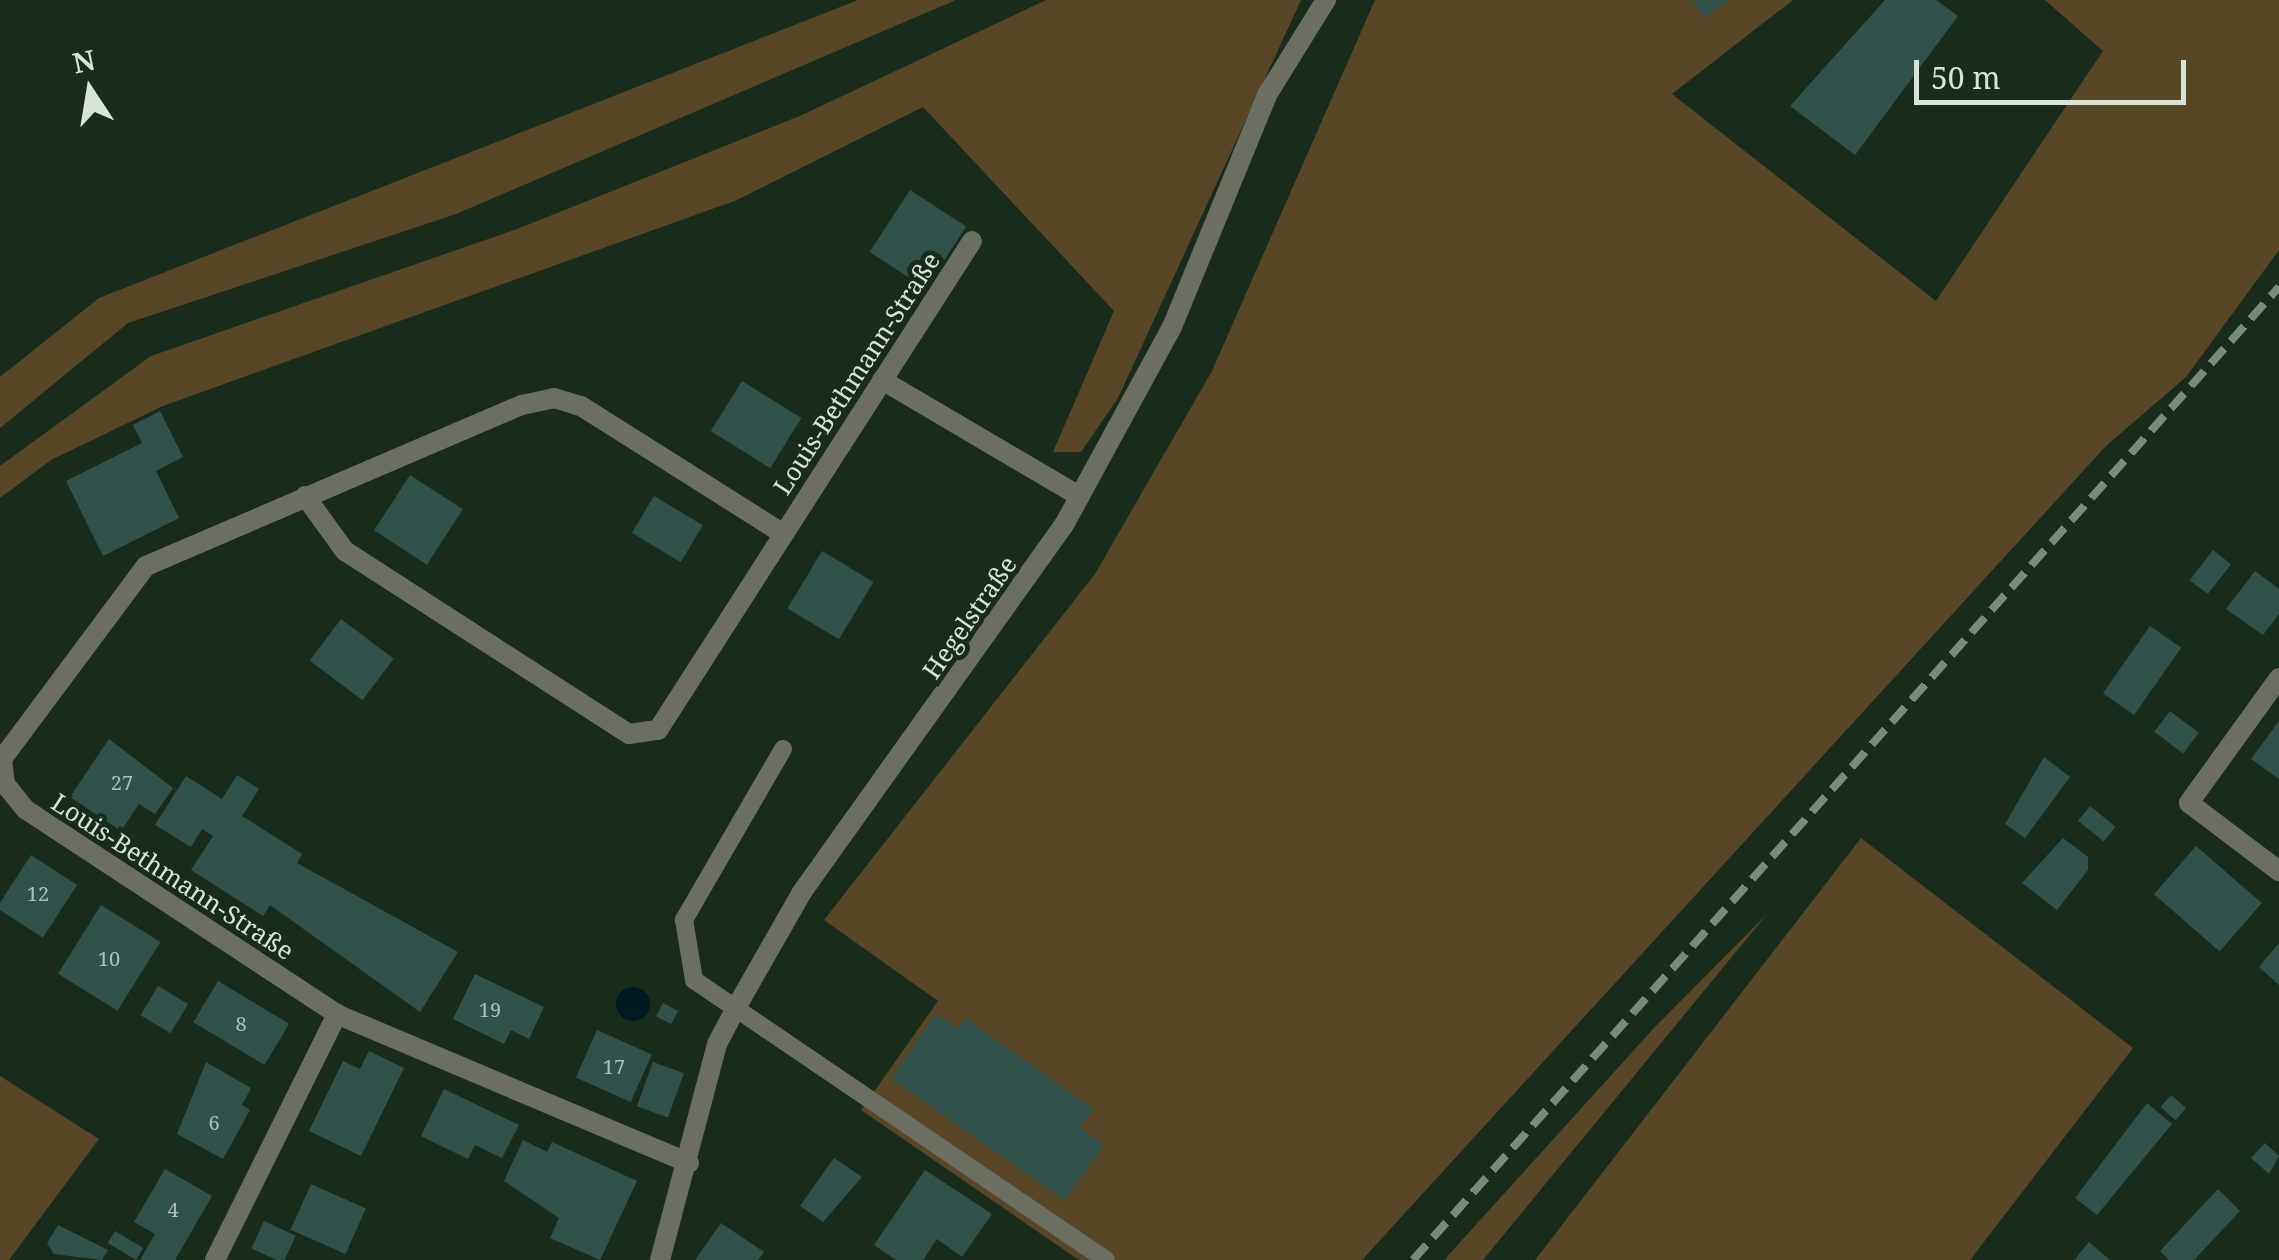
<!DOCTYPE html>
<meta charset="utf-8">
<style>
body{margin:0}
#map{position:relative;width:2279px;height:1260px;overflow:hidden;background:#192c1b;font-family:"Noto Serif",serif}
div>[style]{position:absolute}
.green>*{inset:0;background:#574726}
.water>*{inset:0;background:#001a1f}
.round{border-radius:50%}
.building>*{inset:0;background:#31524b;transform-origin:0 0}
.lane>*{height:18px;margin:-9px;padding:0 9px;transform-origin:9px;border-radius:9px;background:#6c6e62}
.street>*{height:20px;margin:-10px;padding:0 10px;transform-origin:10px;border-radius:10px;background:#6c6e62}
.rail>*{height:8px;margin-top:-4px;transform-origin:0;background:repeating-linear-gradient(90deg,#7a8a7c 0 20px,transparent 0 30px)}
span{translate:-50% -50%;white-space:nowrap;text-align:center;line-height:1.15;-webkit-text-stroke:10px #192c1b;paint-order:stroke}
.number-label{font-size:20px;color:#aec0b6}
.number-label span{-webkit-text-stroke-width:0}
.street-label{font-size:25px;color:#d8e4d9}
.north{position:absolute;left:40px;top:40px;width:100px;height:100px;-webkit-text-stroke:8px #192c1b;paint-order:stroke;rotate:348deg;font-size:28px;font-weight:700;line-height:40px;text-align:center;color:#d8e4d9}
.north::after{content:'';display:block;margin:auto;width:35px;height:45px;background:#d8e4d9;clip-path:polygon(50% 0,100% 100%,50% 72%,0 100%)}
.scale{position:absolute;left:1914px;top:60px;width:272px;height:45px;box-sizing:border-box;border:5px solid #d8e4d9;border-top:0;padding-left:12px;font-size:30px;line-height:35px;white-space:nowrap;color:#d8e4d9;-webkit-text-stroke:8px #192c1b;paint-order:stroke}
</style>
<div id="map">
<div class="green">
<i style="clip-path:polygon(858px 0,956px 0,456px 214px,128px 323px,0 428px,0 377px,99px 298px)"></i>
<i style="clip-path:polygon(1046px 0,1301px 0,1118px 398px,1081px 452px,1053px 452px,1114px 311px,923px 107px,737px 200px,163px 406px,51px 460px,0 498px,0 466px,151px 356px,517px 229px,802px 115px)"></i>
<i style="clip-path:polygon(1375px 0,1793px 0,1672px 94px,1936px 301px,2103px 51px,2045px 0,2279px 0,2279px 250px,2186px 377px,2106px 446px,1362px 1260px,1079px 1260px,861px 1110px,938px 1001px,824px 920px,1095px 574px,1212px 371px)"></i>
<i style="clip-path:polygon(1861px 838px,2133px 1048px,1970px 1260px,1535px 1260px)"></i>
<i style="clip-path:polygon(1767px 914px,1483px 1260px,1444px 1260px,1654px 1028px)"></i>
<i style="clip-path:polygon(0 1076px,99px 1139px,9px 1260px,0 1260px)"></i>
</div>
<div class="water">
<i class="round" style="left:616px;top:987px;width:34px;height:34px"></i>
</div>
<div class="building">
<i style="clip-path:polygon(1692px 0,1729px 0,1705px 17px)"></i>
<i style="clip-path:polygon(1885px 0,1936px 0,1958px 16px,1855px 155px,1790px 106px)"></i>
<i style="left:910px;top:190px;width:67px;height:74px;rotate:33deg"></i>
<i style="left:742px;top:381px;width:70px;height:59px;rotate:32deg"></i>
<i style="clip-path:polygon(160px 411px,183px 457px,156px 471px,179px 518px,103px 556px,66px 481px,142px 443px,133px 425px)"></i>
<i style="left:410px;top:475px;width:63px;height:66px;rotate:33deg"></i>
<i style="left:654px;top:496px;width:57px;height:43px;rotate:31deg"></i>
<i style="left:2213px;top:550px;width:23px;height:38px;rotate:38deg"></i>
<i style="left:822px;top:551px;width:60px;height:67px;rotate:31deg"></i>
<i style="clip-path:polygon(2255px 571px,2279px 589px,2279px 614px,2263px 635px,2226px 609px)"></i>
<i style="left:341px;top:619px;width:66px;height:52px;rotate:37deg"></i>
<i style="left:2150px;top:626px;width:38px;height:82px;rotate:35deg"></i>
<i style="left:2170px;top:711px;width:36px;height:26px;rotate:37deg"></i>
<i style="clip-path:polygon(2279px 721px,2279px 779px,2251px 759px)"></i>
<i style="clip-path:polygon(109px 739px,173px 788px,155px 814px,139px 804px,121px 831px,70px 797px)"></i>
<i style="clip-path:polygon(2044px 757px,2070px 777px,2025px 838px,2005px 824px)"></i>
<i style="clip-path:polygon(237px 775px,259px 789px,242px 816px,302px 854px,297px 863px,458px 952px,420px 1012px,270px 905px,263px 916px,191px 870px,213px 836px,202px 829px,191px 847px,155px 825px,186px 776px,222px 799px)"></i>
<i style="left:2090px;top:806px;width:33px;height:19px;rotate:39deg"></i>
<i style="clip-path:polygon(2063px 838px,2088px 857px,2088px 870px,2057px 910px,2022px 883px)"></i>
<i style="left:2196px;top:846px;width:87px;height:64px;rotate:41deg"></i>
<i style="left:31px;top:855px;width:55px;height:63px;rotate:33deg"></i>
<i style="left:101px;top:905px;width:70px;height:81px;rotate:32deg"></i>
<i style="clip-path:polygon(2279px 943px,2279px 985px,2259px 967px)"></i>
<i style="clip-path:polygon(475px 974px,544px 1007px,529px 1039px,511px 1030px,504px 1044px,453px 1019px)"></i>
<i style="left:218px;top:981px;width:83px;height:48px;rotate:31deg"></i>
<i style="left:158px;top:986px;width:35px;height:34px;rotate:31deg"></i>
<i style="left:663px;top:1003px;width:17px;height:15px;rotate:28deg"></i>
<i style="clip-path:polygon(936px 1014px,958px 1029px,965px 1018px,1093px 1109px,1080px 1127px,1104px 1145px,1064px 1200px,891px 1078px)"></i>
<i style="left:597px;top:1030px;width:60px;height:52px;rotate:24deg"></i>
<i style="clip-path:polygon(369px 1051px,404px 1068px,361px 1156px,309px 1131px,343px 1061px,360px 1069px)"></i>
<i style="clip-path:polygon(206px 1062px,251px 1088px,242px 1105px,250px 1110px,223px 1159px,177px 1134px)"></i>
<i style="left:653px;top:1062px;width:33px;height:47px;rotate:20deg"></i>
<i style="clip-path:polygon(444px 1089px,519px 1125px,502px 1158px,475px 1145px,468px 1159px,421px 1136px)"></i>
<i style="left:2171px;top:1095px;width:20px;height:16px;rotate:41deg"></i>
<i style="clip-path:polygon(2147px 1103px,2172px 1124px,2097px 1215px,2075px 1198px)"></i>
<i style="clip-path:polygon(523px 1140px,547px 1152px,552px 1142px,637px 1181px,600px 1260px,550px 1238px,559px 1218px,504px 1181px)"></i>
<i style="clip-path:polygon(2265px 1143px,2279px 1156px,2269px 1174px,2251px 1158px)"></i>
<i style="clip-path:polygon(834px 1158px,862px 1177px,823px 1222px,800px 1206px)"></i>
<i style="clip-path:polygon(165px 1169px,212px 1196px,175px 1260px,140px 1260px,155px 1234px,134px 1222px)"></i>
<i style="clip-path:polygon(925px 1170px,992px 1214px,962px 1257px,937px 1239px,923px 1260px,896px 1260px,874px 1245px)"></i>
<i style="left:311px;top:1184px;width:60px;height:50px;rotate:24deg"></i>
<i style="clip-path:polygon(2218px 1189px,2240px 1211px,2194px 1260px,2169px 1260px,2160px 1251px)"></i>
<i style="left:264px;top:1221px;width:35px;height:30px;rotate:25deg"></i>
<i style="clip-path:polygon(721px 1223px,764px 1252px,758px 1260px,695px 1260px)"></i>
<i style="clip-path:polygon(58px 1225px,108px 1250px,102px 1260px,54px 1254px,47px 1243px)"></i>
<i style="left:115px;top:1231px;width:33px;height:14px;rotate:31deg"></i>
<i style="clip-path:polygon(2089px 1242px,2110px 1260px,2074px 1260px)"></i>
</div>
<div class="lane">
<i style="left:783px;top:749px;width:198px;rotate:120.1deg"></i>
<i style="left:684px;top:920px;width:61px;rotate:80.5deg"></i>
<i style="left:694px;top:980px;width:498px;rotate:34.2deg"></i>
</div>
<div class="street">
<i style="left:882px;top:380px;width:229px;rotate:30.5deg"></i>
<i style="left:305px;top:496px;width:68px;rotate:54deg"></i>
<i style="left:345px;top:551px;width:338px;rotate:32.8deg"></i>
<i style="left:629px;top:734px;width:29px;rotate:-8deg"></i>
<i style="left:658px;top:730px;width:581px;rotate:-57.29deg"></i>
<i style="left:2279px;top:678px;width:154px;rotate:125.8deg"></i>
<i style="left:2189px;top:803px;width:113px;rotate:37.1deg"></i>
<i style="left:689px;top:1163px;width:382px;rotate:-157.1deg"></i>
<i style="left:337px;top:1014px;width:372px;rotate:-146.7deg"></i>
<i style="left:26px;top:810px;width:33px;rotate:-129deg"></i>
<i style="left:5px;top:784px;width:25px;rotate:-97deg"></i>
<i style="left:2px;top:759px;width:241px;rotate:-53.3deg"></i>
<i style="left:146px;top:566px;width:409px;rotate:-23.2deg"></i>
<i style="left:522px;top:405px;width:33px;rotate:-12deg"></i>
<i style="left:554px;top:398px;width:28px;rotate:17deg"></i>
<i style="left:581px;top:406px;width:238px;rotate:32.3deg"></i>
<i style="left:215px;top:1260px;width:275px;rotate:-63.6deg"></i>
<i style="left:660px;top:1260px;width:223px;rotate:-75.2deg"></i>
<i style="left:717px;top:1044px;width:43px;rotate:-62.2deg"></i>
<i style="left:737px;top:1006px;width:131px;rotate:-60.3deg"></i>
<i style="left:802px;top:892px;width:451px;rotate:-54.5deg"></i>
<i style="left:1064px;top:525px;width:226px;rotate:-61.4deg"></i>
<i style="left:1172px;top:327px;width:251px;rotate:-67.7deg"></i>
<i style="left:1267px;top:95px;width:112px;rotate:-58.2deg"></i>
</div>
<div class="rail">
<i style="left:1413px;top:1260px;width:1303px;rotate:-48.33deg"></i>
</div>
<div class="number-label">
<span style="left:122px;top:782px">27</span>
<span style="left:38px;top:893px">12</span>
<span style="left:109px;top:958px">10</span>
<span style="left:490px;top:1009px">19</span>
<span style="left:241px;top:1023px">8</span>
<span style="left:614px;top:1066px">17</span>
<span style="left:214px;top:1122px">6</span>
<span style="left:173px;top:1209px">4</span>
</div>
<div class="street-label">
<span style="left:856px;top:373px;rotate:-57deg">Louis-Bethmann-Straße</span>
<span style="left:969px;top:617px;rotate:-55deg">Hegelstraße</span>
<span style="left:173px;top:876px;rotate:33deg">Louis-Bethmann-Straße</span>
</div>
<div class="north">N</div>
<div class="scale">50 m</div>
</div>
